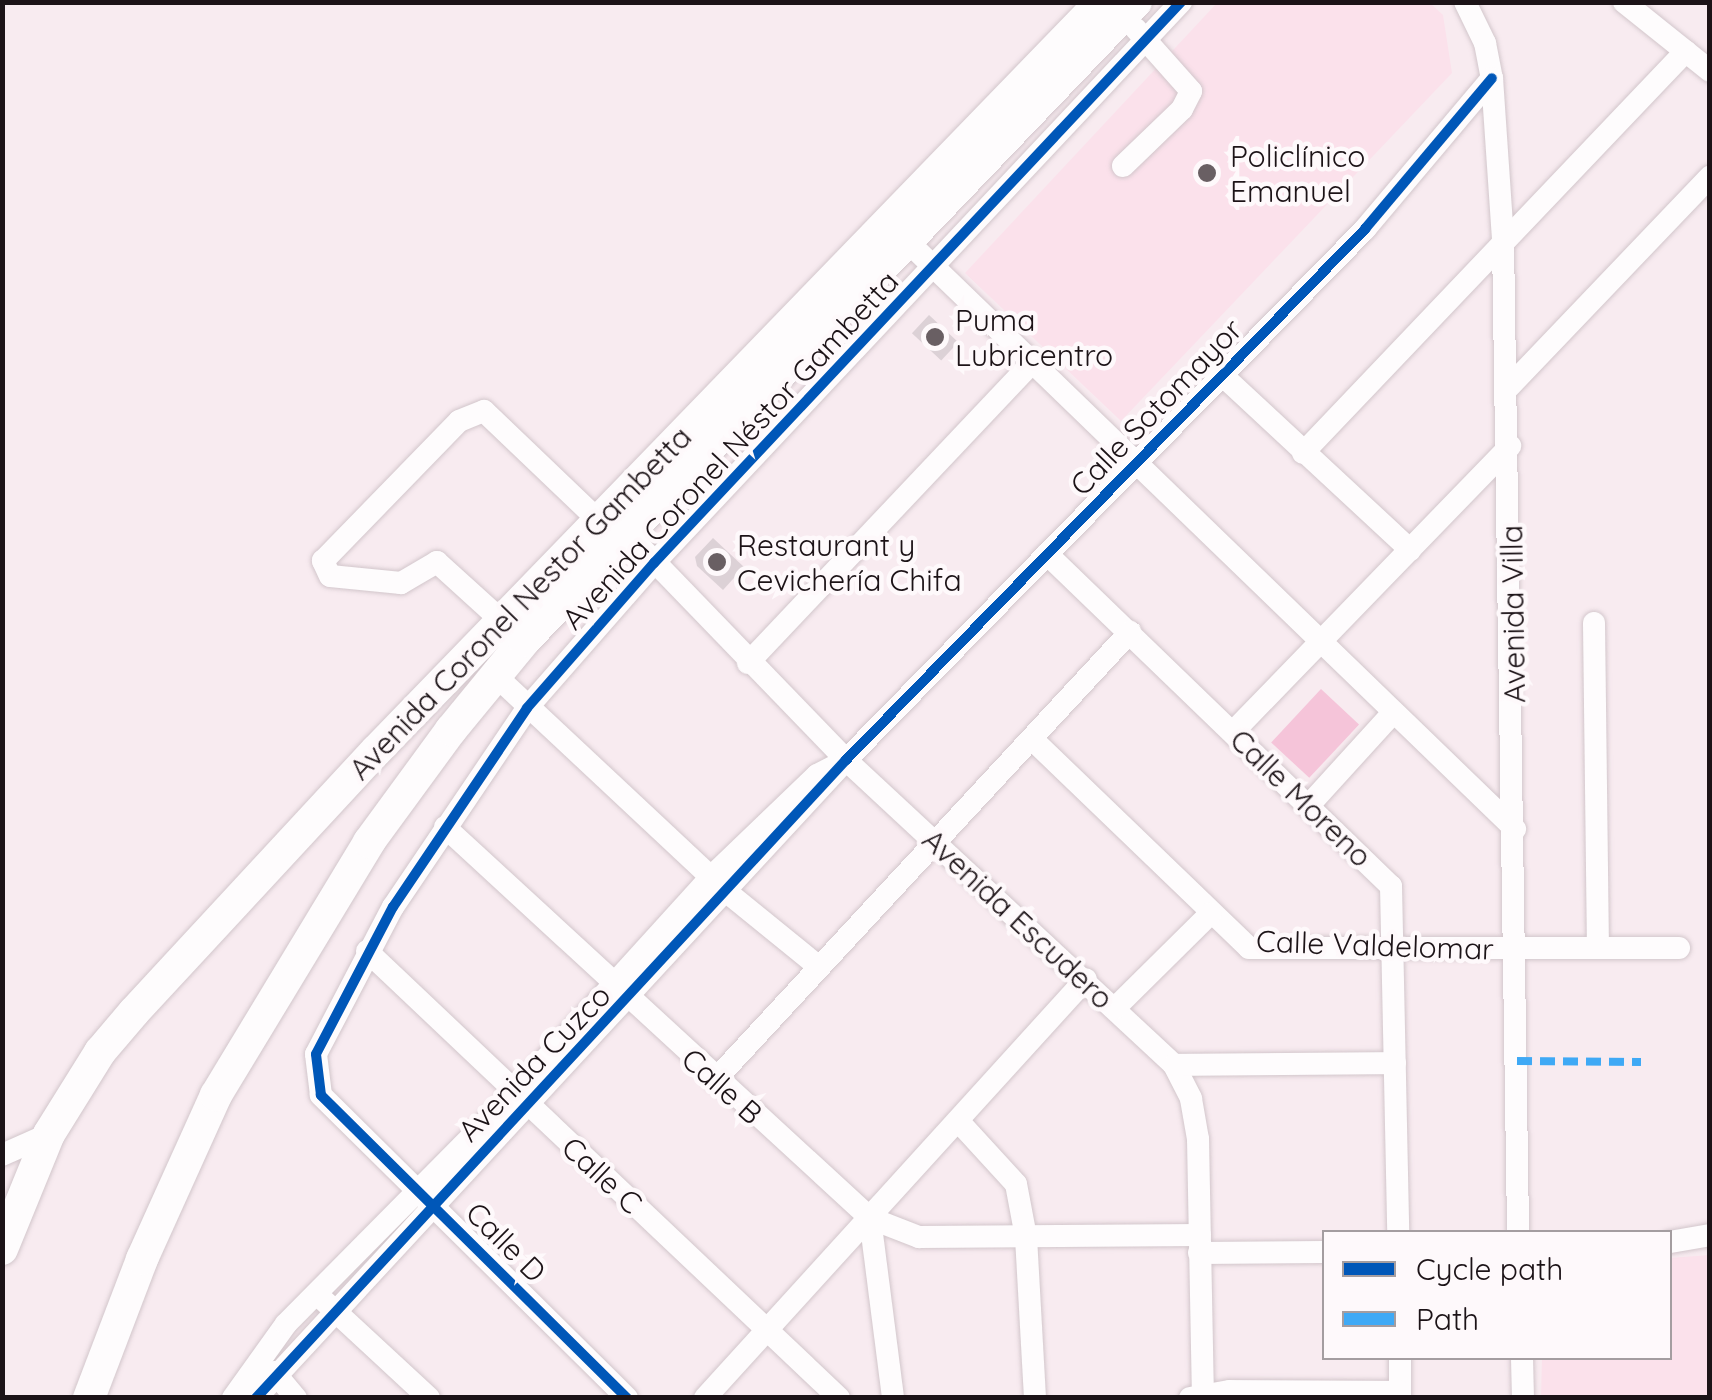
<!DOCTYPE html>
<meta charset="utf-8">
<style>
body{margin:0}
#map{position:relative;width:1712px;height:1400px;overflow:hidden;background:#f8ebf0;font-family:Quicksand,sans-serif}
div>[style]{position:absolute}
.built>*{inset:0;background:#fbe1eb}
.green>*{inset:0;background:#f5c4d9;transform-origin:0 0}
.building>*{inset:0;background:#dcd1d6;transform-origin:0 0}
.roads{filter:drop-shadow(0 0 2px #d2c6cb) drop-shadow(0 0 2px #d2c6cb)}
.minor>*{height:22px;margin:-11px;padding:0 11px;transform-origin:11px;border-radius:11px;background:#fefcfd}
.highway>*{height:32px;margin:-16px;padding:0 16px;transform-origin:16px;border-radius:16px;background:#fefcfd}
.quiet>*{height:8px;margin-top:-4px;transform-origin:0;background:repeating-linear-gradient(90deg,#3fa9f5 0 15px,transparent 0 23px)}
.cycleway>*{height:10px;margin:-5px;padding:0 5px;transform-origin:5px;border-radius:5px;background:#0057b8}
.dots>*{width:28px;height:28px;translate:-50% -50%;box-sizing:border-box;border:5px solid #fef9fb;border-radius:50%}
span{translate:-50% -50%;white-space:nowrap;text-align:center;line-height:1.15;-webkit-text-stroke:9px #fef9fb;paint-order:stroke}
.poi-label{font-size:30px;color:#1c1317}
.left{translate:0 -50%;text-align:left}
.street-label{font-size:30px;color:#1c1317}
.frame{position:absolute;inset:0;border:5px solid #1c1317;pointer-events:none}
.legend{position:absolute;left:1322px;top:1230px;width:350px;height:130px;box-sizing:border-box;background:#fef9fb;border:2px solid #a49da0;margin:0;padding:12px 18px;list-style:none;font-size:30px;color:#1c1317}
.legend li{display:flex;align-items:center;gap:20px;height:50px}
.legend b{width:50px;border:2px solid #a49da0}
</style>
<div id="map">
<div class="built">
<i style="clip-path:polygon(1217px 3px,1430px 3px,1443px 15px,1452px 73px,1121px 421px,965px 273px)"></i>
<i style="clip-path:polygon(1709px 1255px,1709px 1397px,1541px 1397px,1542px 1358px,1670px 1358px,1670px 1258px)"></i>
</div>
<div class="green">
<i style="left:1321px;top:689px;width:52px;height:73px;rotate:43deg"></i>
</div>
<div class="building">
<i style="left:929px;top:315px;width:40px;height:25px;rotate:43deg"></i>
<i style="clip-path:polygon(713px 538px,744px 567px,723px 590px,697px 566px,695px 557px)"></i>
</div>
<div class="roads">
<div class="minor">
<i style="left:1465px;top:2px;width:46px;rotate:64deg"></i>
<i style="left:1485px;top:43px;width:36px;rotate:79deg"></i>
<i style="left:1492px;top:78px;width:162px;rotate:86.1deg"></i>
<i style="left:1503px;top:240px;width:992px;rotate:89.13deg"></i>
<i style="left:1624px;top:2px;width:110px;rotate:38.7deg"></i>
<i style="left:1123px;top:166px;width:82px;rotate:-44deg"></i>
<i style="left:1182px;top:109px;width:20px;rotate:-63deg"></i>
<i style="left:1191px;top:91px;width:83px;rotate:-131.6deg"></i>
<i style="left:907px;top:241px;width:846px;rotate:44.04deg"></i>
<i style="left:1222px;top:375px;width:257px;rotate:42.9deg"></i>
<i style="left:1509px;top:387px;width:291px;rotate:-46.3deg"></i>
<i style="left:1303px;top:453px;width:555px;rotate:-46.39deg"></i>
<i style="left:626px;top:532px;width:317px;rotate:46deg"></i>
<i style="left:846px;top:760px;width:448px;rotate:42.9deg"></i>
<i style="left:1174px;top:1065px;width:38px;rotate:63deg"></i>
<i style="left:1191px;top:1099px;width:41px;rotate:80.1deg"></i>
<i style="left:1198px;top:1139px;width:259px;rotate:88.9deg"></i>
<i style="left:1047px;top:554px;width:478px;rotate:44deg"></i>
<i style="left:1391px;top:886px;width:346px;rotate:88.8deg"></i>
<i style="left:502px;top:621px;width:88px;rotate:-137.8deg"></i>
<i style="left:437px;top:562px;width:42px;rotate:149.7deg"></i>
<i style="left:401px;top:583px;width:71px;rotate:-174.4deg"></i>
<i style="left:330px;top:576px;width:17px;rotate:-115deg"></i>
<i style="left:323px;top:561px;width:195px;rotate:-45.8deg"></i>
<i style="left:459px;top:421px;width:27px;rotate:-22deg"></i>
<i style="left:484px;top:411px;width:159px;rotate:43.7deg"></i>
<i style="left:1594px;top:623px;width:325px;rotate:89.3deg"></i>
<i style="left:748px;top:663px;width:415px;rotate:-46.6deg"></i>
<i style="left:495px;top:675px;width:319px;rotate:43.1deg"></i>
<i style="left:728px;top:893px;width:117px;rotate:39.1deg"></i>
<i style="left:1234px;top:731px;width:397px;rotate:-45.9deg"></i>
<i style="left:1032px;top:739px;width:301px;rotate:43.9deg"></i>
<i style="left:1249px;top:948px;width:430px"></i>
<i style="left:1310px;top:804px;width:122px;rotate:-47.7deg"></i>
<i style="left:445px;top:827px;width:577px;rotate:42.61deg"></i>
<i style="left:870px;top:1218px;width:181px;rotate:82.7deg"></i>
<i style="left:367px;top:951px;width:650px;rotate:43.44deg"></i>
<i style="left:1115px;top:1008px;width:134px;rotate:-44.7deg"></i>
<i style="left:1174px;top:1065px;width:221px;rotate:-0.5deg"></i>
<i style="left:715px;top:1080px;width:611px;rotate:-47.19deg"></i>
<i style="left:961px;top:1124px;width:81px;rotate:47.5deg"></i>
<i style="left:1016px;top:1184px;width:54px;rotate:79.3deg"></i>
<i style="left:1026px;top:1237px;width:161px;rotate:86.8deg"></i>
<i style="left:2px;top:1155px;width:51px;rotate:-24.1deg"></i>
<i style="left:870px;top:1218px;width:53px;rotate:21.2deg"></i>
<i style="left:919px;top:1237px;width:281px;rotate:-0.4deg"></i>
<i style="left:1670px;top:1242px;width:41px;rotate:-9.9deg"></i>
<i style="left:1199px;top:1253px;width:125px;rotate:-0.5deg"></i>
<i style="left:321px;top:1298px;width:147px;rotate:42.8deg"></i>
<i style="left:1400px;top:1358px;width:40px;rotate:90deg"></i>
<i style="left:1522px;top:1358px;width:40px;rotate:88.6deg"></i>
<i style="left:274px;top:1372px;width:34px;rotate:50deg"></i>
<i style="left:233px;top:1398px;width:91px;rotate:-54.4deg"></i>
<i style="left:286px;top:1324px;width:324px;rotate:-45.3deg"></i>
<i style="left:514px;top:1094px;width:293px;rotate:-47.8deg"></i>
<i style="left:711px;top:877px;width:147px;rotate:-43.9deg"></i>
<i style="left:817px;top:775px;width:29px;rotate:-27deg"></i>
<i style="left:256px;top:1398px;width:869px;rotate:-47.24deg"></i>
<i style="left:846px;top:760px;width:743px;rotate:-45.65deg"></i>
<i style="left:1365px;top:229px;width:197px;rotate:-49.9deg"></i>
<i style="left:627px;top:1398px;width:431px;rotate:-135.3deg"></i>
<i style="left:321px;top:1095px;width:41px;rotate:-97deg"></i>
<i style="left:316px;top:1054px;width:166px;rotate:-62.4deg"></i>
<i style="left:393px;top:907px;width:240px;rotate:-56deg"></i>
<i style="left:527px;top:708px;width:193px;rotate:-48.8deg"></i>
<i style="left:654px;top:563px;width:770px;rotate:-46.79deg"></i>
<i style="left:705px;top:1398px;width:566px;rotate:-47.72deg"></i>
<i style="left:1190px;top:1398px;width:41px;rotate:-9.9deg"></i>
<i style="left:1230px;top:1391px;width:170px;rotate:0.3deg"></i>
</div>
<div class="highway">
<i style="left:2px;top:1249px;width:124px;rotate:-67.8deg"></i>
<i style="left:49px;top:1134px;width:97px;rotate:-58.1deg"></i>
<i style="left:100px;top:1052px;width:52px;rotate:-49.6deg"></i>
<i style="left:134px;top:1012px;width:356px;rotate:-47.2deg"></i>
<i style="left:376px;top:751px;width:1042px;rotate:-45.93deg"></i>
<i style="left:89px;top:1398px;width:149px;rotate:-69.1deg"></i>
<i style="left:142px;top:1259px;width:180px;rotate:-65.7deg"></i>
<i style="left:216px;top:1095px;width:296px;rotate:-58.8deg"></i>
<i style="left:369px;top:842px;width:139px;rotate:-53.8deg"></i>
<i style="left:451px;top:730px;width:115px;rotate:-50.6deg"></i>
<i style="left:524px;top:641px;width:885px;rotate:-46.24deg"></i>
</div>
</div>
<div class="quiet">
<i style="left:1517px;top:1061px;width:124px;rotate:0.5deg"></i>
</div>
<div class="cycleway">
<i style="left:256px;top:1398px;width:869px;rotate:-47.24deg"></i>
<i style="left:846px;top:760px;width:743px;rotate:-45.65deg"></i>
<i style="left:1365px;top:229px;width:197px;rotate:-49.9deg"></i>
<i style="left:627px;top:1398px;width:431px;rotate:-135.3deg"></i>
<i style="left:321px;top:1095px;width:41px;rotate:-97deg"></i>
<i style="left:316px;top:1054px;width:166px;rotate:-62.4deg"></i>
<i style="left:393px;top:907px;width:240px;rotate:-56deg"></i>
<i style="left:527px;top:708px;width:193px;rotate:-48.8deg"></i>
<i style="left:654px;top:563px;width:770px;rotate:-46.79deg"></i>
</div>
<div class="dots">
<i style="left:1207px;top:173px;background:#695f63"></i>
<i style="left:935px;top:337px;background:#695f63"></i>
<i style="left:717px;top:562px;background:#695f63"></i>
</div>
<div class="poi-label">
<span class="left" style="left:1230px;top:173px">Policlínico<br>Emanuel</span>
<span class="left" style="left:955px;top:337px">Puma<br>Lubricentro</span>
<span class="left" style="left:737px;top:562px">Restaurant y<br>Cevichería Chifa</span>
</div>
<div class="street-label">
<span style="left:1156px;top:407px;rotate:-46deg">Calle Sotomayor</span>
<span style="left:730px;top:450px;rotate:-47deg">Avenida Coronel Néstor Gambetta</span>
<span style="left:520px;top:603px;rotate:-46deg">Avenida Coronel Nestor Gambetta</span>
<span style="left:1513px;top:614px;rotate:-91deg">Avenida Villa</span>
<span style="left:1301px;top:798px;rotate:44deg">Calle Moreno</span>
<span style="left:1018px;top:919px;rotate:43deg">Avenida Escudero</span>
<span style="left:1375px;top:945px;rotate:2deg">Calle Valdelomar</span>
<span style="left:534px;top:1063px;rotate:-46deg">Avenida Cuzco</span>
<span style="left:722px;top:1086px;rotate:42deg">Calle B</span>
<span style="left:602px;top:1175px;rotate:43deg">Calle C</span>
<span style="left:506px;top:1242px;rotate:45deg">Calle D</span>
</div>
<div class="frame"></div>
<ul class="legend">
<li><b style="height:12px;background:#0057b8"></b>Cycle path</li>
<li><b style="height:12px;background:#3fa9f5"></b>Path</li>
</ul>
</div>
